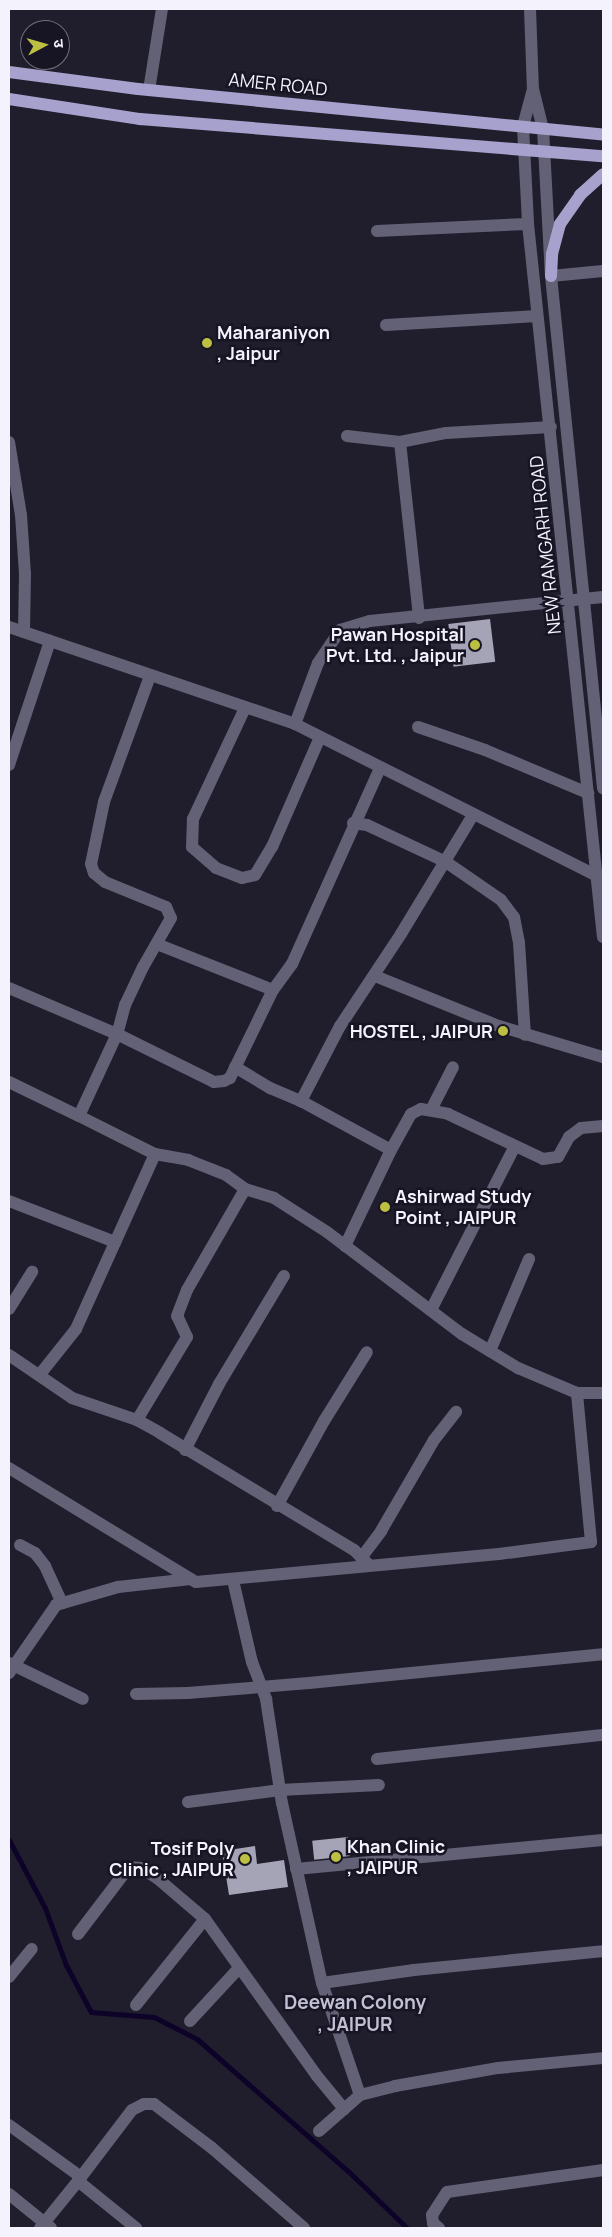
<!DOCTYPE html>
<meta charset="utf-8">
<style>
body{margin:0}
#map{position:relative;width:612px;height:2237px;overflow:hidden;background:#201e2d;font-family:Manrope,"Noto Sans Devanagari",sans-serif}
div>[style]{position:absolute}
.stream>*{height:5px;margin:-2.5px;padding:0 2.5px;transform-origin:2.5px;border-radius:2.5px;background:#0d0227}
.building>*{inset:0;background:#a5a3b6;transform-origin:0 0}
.minor>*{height:12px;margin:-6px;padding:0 6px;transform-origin:6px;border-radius:6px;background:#636176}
.major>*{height:12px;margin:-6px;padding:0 6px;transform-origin:6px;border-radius:6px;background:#a7a2cd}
.dots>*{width:14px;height:14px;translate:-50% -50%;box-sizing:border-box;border:2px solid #171523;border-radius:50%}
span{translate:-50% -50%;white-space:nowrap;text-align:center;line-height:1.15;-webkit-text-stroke:5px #171523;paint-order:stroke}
.street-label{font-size:18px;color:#f3f2fd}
.poi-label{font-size:18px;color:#f3f2fd;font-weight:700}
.left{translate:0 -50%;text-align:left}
.right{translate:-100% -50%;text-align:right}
.neighbourhood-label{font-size:19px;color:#c2c0d4;font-weight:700}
.frame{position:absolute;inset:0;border:10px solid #f3f2fd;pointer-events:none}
.north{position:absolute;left:20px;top:20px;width:50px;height:50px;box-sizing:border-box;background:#171523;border:1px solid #6f6d7a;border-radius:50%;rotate:84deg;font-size:14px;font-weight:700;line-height:20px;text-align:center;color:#f3f2fd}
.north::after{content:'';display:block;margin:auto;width:18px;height:22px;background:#bdbf43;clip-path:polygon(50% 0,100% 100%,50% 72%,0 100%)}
</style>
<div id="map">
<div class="stream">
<i style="left:9px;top:1840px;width:77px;rotate:62.1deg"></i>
<i style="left:45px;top:1908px;width:61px;rotate:69.8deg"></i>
<i style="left:66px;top:1965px;width:53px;rotate:62deg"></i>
<i style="left:91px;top:2012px;width:63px;rotate:4.5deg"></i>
<i style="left:154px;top:2017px;width:48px;rotate:27.1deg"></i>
<i style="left:197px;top:2039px;width:201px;rotate:41.2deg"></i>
<i style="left:348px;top:2171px;width:82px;rotate:44deg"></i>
</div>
<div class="building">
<i style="left:490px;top:619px;width:43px;height:42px;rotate:83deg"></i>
<i style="left:348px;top:1837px;width:19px;height:36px;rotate:84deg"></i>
<i style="clip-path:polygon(255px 1846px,257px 1864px,284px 1860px,288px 1887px,229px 1895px,222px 1851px)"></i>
</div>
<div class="minor">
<i style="left:530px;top:9px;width:80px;rotate:87.9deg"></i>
<i style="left:533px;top:89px;width:41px;rotate:76deg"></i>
<i style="left:543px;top:129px;width:147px;rotate:86.9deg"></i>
<i style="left:551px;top:276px;width:515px;rotate:84.2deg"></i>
<i style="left:533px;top:89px;width:39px;rotate:105deg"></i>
<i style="left:523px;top:127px;width:97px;rotate:87deg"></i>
<i style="left:528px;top:224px;width:717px;rotate:84deg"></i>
<i style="left:149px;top:90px;width:82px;rotate:-80.9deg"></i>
<i style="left:377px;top:231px;width:151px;rotate:-2.7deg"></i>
<i style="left:551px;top:276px;width:52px;rotate:-5.5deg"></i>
<i style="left:386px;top:325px;width:151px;rotate:-3.4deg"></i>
<i style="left:347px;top:436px;width:53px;rotate:6.5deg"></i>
<i style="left:400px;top:442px;width:177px;rotate:83.8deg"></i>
<i style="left:9px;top:442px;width:74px;rotate:80.7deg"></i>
<i style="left:21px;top:515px;width:59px;rotate:86.1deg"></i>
<i style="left:25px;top:574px;width:58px;rotate:91deg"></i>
<i style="left:400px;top:442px;width:47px;rotate:-11.1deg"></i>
<i style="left:446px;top:433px;width:105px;rotate:-3.3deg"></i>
<i style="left:9px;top:627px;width:302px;rotate:18.7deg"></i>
<i style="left:295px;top:724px;width:338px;rotate:26.7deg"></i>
<i style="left:597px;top:876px;width:7px;rotate:56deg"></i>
<i style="left:150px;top:676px;width:134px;rotate:110.1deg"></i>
<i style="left:104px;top:802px;width:63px;rotate:101.8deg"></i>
<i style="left:91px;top:864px;width:9px;rotate:72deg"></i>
<i style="left:94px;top:873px;width:14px;rotate:39deg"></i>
<i style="left:105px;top:882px;width:66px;rotate:22.3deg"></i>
<i style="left:166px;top:907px;width:12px;rotate:66deg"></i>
<i style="left:171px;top:918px;width:56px;rotate:119.7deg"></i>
<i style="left:143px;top:967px;width:42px;rotate:115.3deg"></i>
<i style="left:125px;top:1005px;width:30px;rotate:105deg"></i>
<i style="left:117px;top:1034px;width:90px;rotate:114.9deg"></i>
<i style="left:79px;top:1116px;width:85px;rotate:26.6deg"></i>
<i style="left:155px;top:1154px;width:34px;rotate:10deg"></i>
<i style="left:188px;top:1160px;width:41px;rotate:21.5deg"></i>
<i style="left:226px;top:1175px;width:24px;rotate:36deg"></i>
<i style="left:245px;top:1189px;width:30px;rotate:17deg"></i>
<i style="left:274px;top:1198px;width:63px;rotate:32.7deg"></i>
<i style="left:327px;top:1232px;width:169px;rotate:37.1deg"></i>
<i style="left:462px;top:1334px;width:66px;rotate:31.3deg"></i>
<i style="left:518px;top:1368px;width:64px;rotate:23deg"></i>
<i style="left:245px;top:708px;width:123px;rotate:115.1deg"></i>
<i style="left:193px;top:819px;width:28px;rotate:92deg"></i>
<i style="left:192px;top:847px;width:32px;rotate:41deg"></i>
<i style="left:216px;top:868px;width:28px;rotate:21deg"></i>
<i style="left:242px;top:878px;width:13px;rotate:-13deg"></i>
<i style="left:255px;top:875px;width:33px;rotate:-59deg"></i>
<i style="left:272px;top:847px;width:120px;rotate:-66.4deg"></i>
<i style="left:295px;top:724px;width:65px;rotate:-69.3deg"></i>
<i style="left:318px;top:663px;width:40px;rotate:-56deg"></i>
<i style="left:340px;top:630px;width:31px;rotate:-17deg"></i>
<i style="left:370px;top:621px;width:234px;rotate:-5.9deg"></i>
<i style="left:418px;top:727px;width:71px;rotate:18.9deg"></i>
<i style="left:485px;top:750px;width:112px;rotate:22.7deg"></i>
<i style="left:9px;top:765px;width:131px;rotate:-71.7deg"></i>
<i style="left:473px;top:815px;width:139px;rotate:121.2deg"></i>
<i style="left:401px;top:934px;width:110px;rotate:123.5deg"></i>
<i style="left:340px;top:1026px;width:85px;rotate:117.5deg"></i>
<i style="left:301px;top:1101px;width:102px;rotate:28.6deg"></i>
<i style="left:391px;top:1150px;width:41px;rotate:-60.9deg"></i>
<i style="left:411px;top:1114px;width:11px;rotate:-27deg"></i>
<i style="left:421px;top:1109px;width:27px;rotate:10deg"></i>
<i style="left:448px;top:1114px;width:105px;rotate:25.3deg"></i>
<i style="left:543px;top:1159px;width:15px;rotate:-8deg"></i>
<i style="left:558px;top:1157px;width:23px;rotate:-61deg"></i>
<i style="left:569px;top:1137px;width:15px;rotate:-37deg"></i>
<i style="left:581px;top:1128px;width:22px;rotate:-5deg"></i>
<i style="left:353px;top:823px;width:14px;rotate:8deg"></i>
<i style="left:367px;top:825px;width:87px;rotate:25.1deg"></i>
<i style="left:446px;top:862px;width:67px;rotate:34.6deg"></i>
<i style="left:501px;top:900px;width:21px;rotate:53deg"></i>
<i style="left:514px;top:917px;width:26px;rotate:79deg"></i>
<i style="left:519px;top:943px;width:92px;rotate:86.3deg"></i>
<i style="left:375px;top:976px;width:134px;rotate:22deg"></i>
<i style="left:499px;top:1026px;width:109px;rotate:16.6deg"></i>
<i style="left:9px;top:988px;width:117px;rotate:23.1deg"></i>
<i style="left:117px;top:1034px;width:108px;rotate:26.3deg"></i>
<i style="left:214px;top:1082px;width:10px;rotate:-6deg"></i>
<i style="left:224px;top:1081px;width:7px;rotate:-27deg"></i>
<i style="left:230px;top:1078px;width:98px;rotate:-64deg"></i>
<i style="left:273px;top:990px;width:125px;rotate:-158.4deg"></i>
<i style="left:273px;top:990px;width:32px;rotate:-54deg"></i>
<i style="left:292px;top:964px;width:215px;rotate:-65.8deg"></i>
<i style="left:235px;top:1067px;width:41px;rotate:31deg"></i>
<i style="left:270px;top:1088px;width:34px;rotate:23deg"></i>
<i style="left:9px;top:1082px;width:78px;rotate:25.9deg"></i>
<i style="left:431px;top:1110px;width:48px;rotate:-62.9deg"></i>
<i style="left:9px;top:1201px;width:114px;rotate:21.1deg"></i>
<i style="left:345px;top:1246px;width:106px;rotate:-64.4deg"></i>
<i style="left:9px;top:1309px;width:44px;rotate:-58.1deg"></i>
<i style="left:431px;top:1310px;width:184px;rotate:-62.9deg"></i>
<i style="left:490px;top:1351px;width:100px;rotate:-67deg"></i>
<i style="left:9px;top:1355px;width:76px;rotate:34.3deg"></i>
<i style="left:72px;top:1398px;width:69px;rotate:18.7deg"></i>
<i style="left:137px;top:1420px;width:26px;rotate:29deg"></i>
<i style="left:160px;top:1433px;width:227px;rotate:31.1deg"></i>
<i style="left:354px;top:1550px;width:21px;rotate:45deg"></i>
<i style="left:41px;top:1373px;width:56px;rotate:-51.5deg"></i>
<i style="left:76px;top:1329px;width:192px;rotate:-65.7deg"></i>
<i style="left:137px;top:1420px;width:97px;rotate:-58.9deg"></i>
<i style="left:187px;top:1337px;width:23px;rotate:-115deg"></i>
<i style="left:177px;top:1316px;width:28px;rotate:-69deg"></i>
<i style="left:187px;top:1290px;width:116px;rotate:-60.1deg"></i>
<i style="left:185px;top:1450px;width:74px;rotate:-62.7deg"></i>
<i style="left:219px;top:1384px;width:126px;rotate:-59deg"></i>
<i style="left:9px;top:1468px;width:219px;rotate:31.4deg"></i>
<i style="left:196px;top:1582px;width:304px;rotate:-5.3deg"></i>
<i style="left:499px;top:1554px;width:93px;rotate:-7.4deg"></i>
<i style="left:591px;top:1542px;width:150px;rotate:-95.4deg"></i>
<i style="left:577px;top:1393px;width:26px"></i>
<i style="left:277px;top:1506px;width:97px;rotate:-61.1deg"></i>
<i style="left:324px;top:1421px;width:81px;rotate:-58.1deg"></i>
<i style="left:20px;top:1545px;width:17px;rotate:28deg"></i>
<i style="left:35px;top:1553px;width:16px;rotate:52deg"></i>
<i style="left:45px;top:1566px;width:41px;rotate:65.3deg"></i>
<i style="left:361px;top:1558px;width:34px;rotate:-53deg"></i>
<i style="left:381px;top:1531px;width:105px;rotate:-59.8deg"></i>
<i style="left:434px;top:1440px;width:36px;rotate:-52deg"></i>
<i style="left:233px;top:1580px;width:84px;rotate:77deg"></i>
<i style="left:252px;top:1662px;width:40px;rotate:69deg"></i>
<i style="left:266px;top:1699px;width:105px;rotate:81.3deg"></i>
<i style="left:282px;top:1803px;width:184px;rotate:77.5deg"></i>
<i style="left:322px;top:1983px;width:118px;rotate:71.3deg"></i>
<i style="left:360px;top:2095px;width:36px;rotate:-14deg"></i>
<i style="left:395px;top:2086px;width:105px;rotate:-9.9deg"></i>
<i style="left:498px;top:2068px;width:105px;rotate:-5.4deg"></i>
<i style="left:9px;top:1663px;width:82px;rotate:25.9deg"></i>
<i style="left:9px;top:1673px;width:83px;rotate:-55.3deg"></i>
<i style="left:56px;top:1605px;width:65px;rotate:-16.2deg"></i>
<i style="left:118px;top:1587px;width:73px;rotate:-6.3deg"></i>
<i style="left:136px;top:1694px;width:52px;rotate:-1.1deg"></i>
<i style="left:188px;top:1693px;width:121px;rotate:-4.7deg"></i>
<i style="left:309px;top:1683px;width:295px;rotate:-5.6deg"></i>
<i style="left:377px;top:1759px;width:227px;rotate:-6.1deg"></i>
<i style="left:188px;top:1802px;width:93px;rotate:-7.4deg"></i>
<i style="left:280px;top:1790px;width:99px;rotate:-2.9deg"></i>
<i style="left:296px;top:1869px;width:308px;rotate:-5.4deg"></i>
<i style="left:78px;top:1934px;width:84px;rotate:-52.7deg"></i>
<i style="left:129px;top:1867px;width:12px;rotate:5deg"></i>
<i style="left:141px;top:1868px;width:19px;rotate:32deg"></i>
<i style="left:157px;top:1878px;width:63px;rotate:40.5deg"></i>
<i style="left:205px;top:1919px;width:193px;rotate:54.5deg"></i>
<i style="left:317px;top:2076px;width:43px;rotate:50.7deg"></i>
<i style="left:9px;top:1977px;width:36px;rotate:-51deg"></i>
<i style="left:322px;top:1983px;width:93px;rotate:-8deg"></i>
<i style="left:414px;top:1970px;width:190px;rotate:-5.7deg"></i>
<i style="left:136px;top:2005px;width:110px;rotate:-51.3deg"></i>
<i style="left:190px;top:2021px;width:72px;rotate:-47.2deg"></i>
<i style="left:9px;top:2125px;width:89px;rotate:35.8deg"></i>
<i style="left:81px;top:2177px;width:84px;rotate:-52.7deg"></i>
<i style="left:132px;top:2110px;width:13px;rotate:-27deg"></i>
<i style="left:144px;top:2104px;width:10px"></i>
<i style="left:154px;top:2104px;width:73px;rotate:37.2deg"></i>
<i style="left:212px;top:2148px;width:122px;rotate:41deg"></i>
<i style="left:319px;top:2131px;width:55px;rotate:-41.3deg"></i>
<i style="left:81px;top:2177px;width:5px;rotate:127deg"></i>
<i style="left:78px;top:2181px;width:75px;rotate:39deg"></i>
<i style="left:9px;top:2194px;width:54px;rotate:39deg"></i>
<i style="left:40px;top:2228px;width:60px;rotate:-51deg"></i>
<i style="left:439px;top:2228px;width:8px;rotate:-140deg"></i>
<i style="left:433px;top:2223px;width:8px;rotate:-97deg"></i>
<i style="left:432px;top:2215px;width:27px;rotate:-57deg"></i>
<i style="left:447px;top:2192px;width:158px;rotate:-8deg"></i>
</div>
<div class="major">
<i style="left:9px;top:72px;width:130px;rotate:7.5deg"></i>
<i style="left:138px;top:89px;width:467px;rotate:5.6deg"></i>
<i style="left:9px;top:99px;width:133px;rotate:8.7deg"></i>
<i style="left:140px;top:119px;width:464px;rotate:4.6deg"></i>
<i style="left:551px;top:276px;width:22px;rotate:-87deg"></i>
<i style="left:552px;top:254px;width:31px;rotate:-75deg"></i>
<i style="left:560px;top:224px;width:35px;rotate:-55deg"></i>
<i style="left:580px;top:195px;width:31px;rotate:-42deg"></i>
</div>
<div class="dots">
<i style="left:207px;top:343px;background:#bdbf43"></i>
<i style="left:475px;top:645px;background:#bdbf43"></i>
<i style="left:503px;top:1031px;background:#bdbf43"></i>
<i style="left:385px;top:1207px;background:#bdbf43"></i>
<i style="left:336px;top:1857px;background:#bdbf43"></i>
<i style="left:245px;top:1859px;background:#bdbf43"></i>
</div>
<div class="street-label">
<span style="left:278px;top:84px;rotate:6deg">AMER ROAD</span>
<span style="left:545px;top:545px;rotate:-96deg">NEW RAMGARH ROAD</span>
</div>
<div class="poi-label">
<span class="left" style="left:217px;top:343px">Maharaniyon<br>, Jaipur</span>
<span class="right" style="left:464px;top:645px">Pawan Hospital<br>Pvt. Ltd. , Jaipur</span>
<span class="right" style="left:493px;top:1031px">HOSTEL , JAIPUR</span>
<span class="left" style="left:395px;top:1207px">Ashirwad Study<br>Point , JAIPUR</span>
<span class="left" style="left:347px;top:1857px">Khan Clinic<br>, JAIPUR</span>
<span class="right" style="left:234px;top:1859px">Tosif Poly<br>Clinic , JAIPUR</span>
</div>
<div class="neighbourhood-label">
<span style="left:355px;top:2014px">Deewan Colony<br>, JAIPUR</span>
</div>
<div class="frame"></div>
<div class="north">उ</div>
</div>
